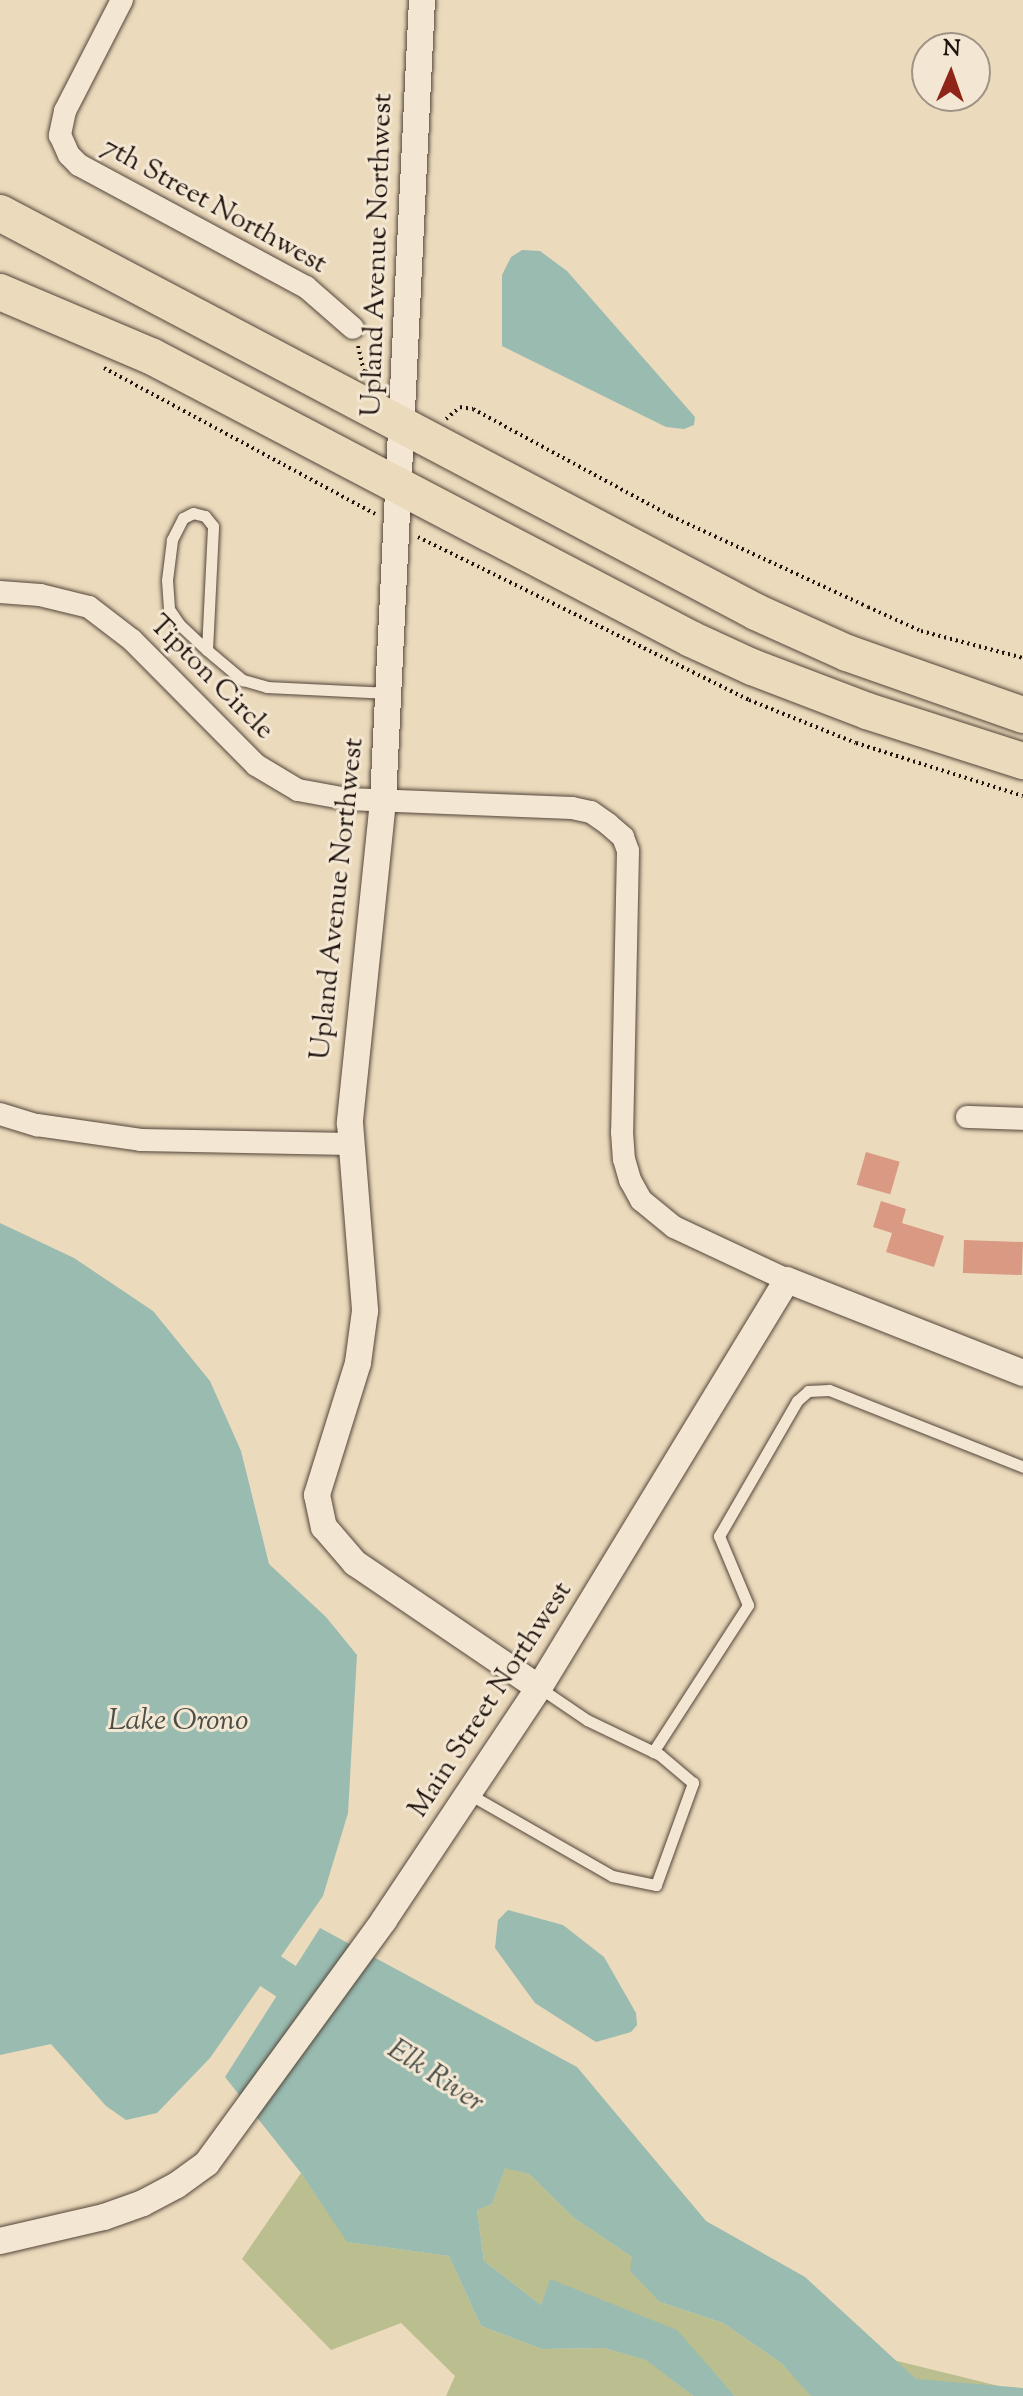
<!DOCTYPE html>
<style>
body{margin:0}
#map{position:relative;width:1023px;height:2396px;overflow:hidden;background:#ecdabc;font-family:"Sorts Mill Goudy",serif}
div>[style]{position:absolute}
.green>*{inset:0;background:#bbbe8e}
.water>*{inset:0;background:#99bbb0}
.river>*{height:36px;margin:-18px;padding:0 18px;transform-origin:18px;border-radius:18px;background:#99bbb0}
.building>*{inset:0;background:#da9982;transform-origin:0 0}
.path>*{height:4px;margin-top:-2px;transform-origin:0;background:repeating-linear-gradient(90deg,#20140f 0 2px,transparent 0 6px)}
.roads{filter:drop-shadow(0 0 2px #53463a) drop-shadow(0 0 2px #53463a)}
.service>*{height:11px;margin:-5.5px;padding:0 5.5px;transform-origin:5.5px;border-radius:5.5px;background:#f3e7d3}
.minor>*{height:22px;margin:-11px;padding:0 11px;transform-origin:11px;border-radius:11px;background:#f3e7d3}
.tertiary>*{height:26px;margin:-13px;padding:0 13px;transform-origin:13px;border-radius:13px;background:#f3e7d3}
.trunk>*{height:36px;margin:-18px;padding:0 18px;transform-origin:18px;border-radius:18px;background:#ecdabc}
span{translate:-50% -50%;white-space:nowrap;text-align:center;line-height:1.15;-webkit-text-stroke:6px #f3e7d3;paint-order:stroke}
.street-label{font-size:28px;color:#20140f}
.water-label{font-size:30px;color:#4a4e47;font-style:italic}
.north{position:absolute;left:911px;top:32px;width:80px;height:80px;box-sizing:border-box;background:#f3e7d3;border:2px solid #9f9385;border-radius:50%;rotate:2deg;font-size:22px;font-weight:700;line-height:32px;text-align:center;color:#20140f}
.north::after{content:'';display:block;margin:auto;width:28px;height:36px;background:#8f2418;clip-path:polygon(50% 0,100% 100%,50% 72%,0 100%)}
</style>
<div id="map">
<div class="green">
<i style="clip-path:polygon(505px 2167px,529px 2174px,574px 2218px,632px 2257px,660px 2302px,723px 2323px,781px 2363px,792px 2375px,808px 2339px,1023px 2392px,1023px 2396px,735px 2396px,676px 2330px,550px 2280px,541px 2305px,484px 2261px,477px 2210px,492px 2204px)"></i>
<i style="clip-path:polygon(301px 2173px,348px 2242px,449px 2256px,481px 2326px,542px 2349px,604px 2348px,647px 2360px,693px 2396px,446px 2396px,455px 2376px,401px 2323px,331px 2350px,242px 2259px)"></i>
</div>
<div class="water">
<i style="clip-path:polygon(522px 250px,540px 251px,567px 271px,695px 417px,694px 425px,684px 429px,666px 427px,502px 346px,502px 275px,511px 257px)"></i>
<i style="clip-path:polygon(0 1223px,74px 1258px,153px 1311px,210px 1381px,241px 1451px,269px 1564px,326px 1617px,357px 1655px,348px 1813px,323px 1896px,210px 2058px,157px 2113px,126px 2120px,106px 2106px,51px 2044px,0 2055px)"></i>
<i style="clip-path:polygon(508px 1910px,563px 1925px,604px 1957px,636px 2013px,637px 2025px,631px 2032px,596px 2042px,535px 2003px,495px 1948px,498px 1920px)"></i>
<i style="clip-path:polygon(320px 1928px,577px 2067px,706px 2221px,805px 2277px,916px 2379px,1023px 2388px,1023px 2396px,811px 2396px,781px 2363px,723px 2323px,660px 2302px,630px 2271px,632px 2257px,574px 2218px,529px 2174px,505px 2168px,492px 2204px,477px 2210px,484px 2261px,541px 2305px,550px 2279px,677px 2330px,735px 2396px,693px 2396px,646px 2360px,604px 2348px,542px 2349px,481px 2326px,449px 2256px,347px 2242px,301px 2173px,225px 2077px)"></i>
</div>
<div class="river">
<i style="left:231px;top:1945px;width:116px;rotate:33.4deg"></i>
</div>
<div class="building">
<i style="left:866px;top:1152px;width:35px;height:34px;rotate:16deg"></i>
<i style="clip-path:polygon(881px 1201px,906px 1209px,902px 1223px,944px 1236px,934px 1267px,886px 1252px,892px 1233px,873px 1227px)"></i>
<i style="left:964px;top:1240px;width:59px;height:33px;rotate:2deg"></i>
</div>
<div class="path">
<i style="left:358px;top:346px;width:31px;rotate:77deg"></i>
<i style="left:104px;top:368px;width:308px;rotate:28.3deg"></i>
<i style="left:365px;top:371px;width:18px;rotate:29deg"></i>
<i style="left:446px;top:419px;width:18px;rotate:-41deg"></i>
<i style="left:460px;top:407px;width:13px;rotate:9deg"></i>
<i style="left:473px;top:409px;width:225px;rotate:28.4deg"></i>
<i style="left:671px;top:516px;width:217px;rotate:24.8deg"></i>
<i style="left:868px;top:607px;width:58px;rotate:24.4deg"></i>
<i style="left:921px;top:631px;width:106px;rotate:14.8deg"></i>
<i style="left:418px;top:537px;width:369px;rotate:26.2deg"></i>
<i style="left:749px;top:700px;width:115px;rotate:21.9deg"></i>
<i style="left:856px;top:743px;width:175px;rotate:17.6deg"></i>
</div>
<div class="roads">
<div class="service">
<i style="left:207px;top:650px;width:124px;rotate:-87.2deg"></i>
<i style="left:213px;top:526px;width:13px;rotate:-129deg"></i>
<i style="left:205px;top:516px;width:12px;rotate:-166deg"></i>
<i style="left:193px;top:513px;width:11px;rotate:153deg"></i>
<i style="left:183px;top:518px;width:25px;rotate:117deg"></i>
<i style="left:172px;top:540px;width:40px;rotate:97.1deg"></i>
<i style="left:167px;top:580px;width:29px;rotate:86deg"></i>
<i style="left:169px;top:609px;width:18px;rotate:56deg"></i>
<i style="left:179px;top:624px;width:38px;rotate:43deg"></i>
<i style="left:207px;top:650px;width:9px;rotate:41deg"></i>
<i style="left:214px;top:656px;width:38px;rotate:40deg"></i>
<i style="left:243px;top:680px;width:25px;rotate:16deg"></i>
<i style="left:267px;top:687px;width:122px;rotate:2.8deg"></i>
<i style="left:653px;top:1752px;width:175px;rotate:-57.1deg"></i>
<i style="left:748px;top:1605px;width:75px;rotate:-112.8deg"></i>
<i style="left:719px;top:1536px;width:156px;rotate:-60deg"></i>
<i style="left:797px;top:1401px;width:15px;rotate:-42deg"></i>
<i style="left:808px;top:1391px;width:21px;rotate:-3deg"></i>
<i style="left:829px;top:1390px;width:209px;rotate:21.6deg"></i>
<i style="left:469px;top:1794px;width:165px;rotate:29.8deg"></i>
<i style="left:612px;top:1876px;width:45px;rotate:11.6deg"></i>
<i style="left:656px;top:1885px;width:109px;rotate:-70.1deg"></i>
<i style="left:693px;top:1783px;width:43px;rotate:-139.7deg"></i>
<i style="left:660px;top:1755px;width:81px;rotate:-154.4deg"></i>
<i style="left:587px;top:1720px;width:57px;rotate:-145.8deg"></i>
</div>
<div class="minor">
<i style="left:122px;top:0;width:125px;rotate:117.2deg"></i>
<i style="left:65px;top:111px;width:25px;rotate:102deg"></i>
<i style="left:60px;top:135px;width:22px;rotate:66deg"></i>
<i style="left:69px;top:155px;width:14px;rotate:45deg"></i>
<i style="left:79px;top:165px;width:258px;rotate:28.3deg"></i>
<i style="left:306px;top:287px;width:62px;rotate:41.1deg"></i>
<i style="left:0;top:592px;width:40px;rotate:4.3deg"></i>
<i style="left:40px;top:595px;width:50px;rotate:13.8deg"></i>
<i style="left:89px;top:607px;width:54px;rotate:37.5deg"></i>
<i style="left:132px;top:640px;width:176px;rotate:45.2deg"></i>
<i style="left:256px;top:765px;width:49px;rotate:30.8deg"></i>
<i style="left:298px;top:790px;width:50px;rotate:10.4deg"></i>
<i style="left:347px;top:799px;width:225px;rotate:2.3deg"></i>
<i style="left:572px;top:808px;width:19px;rotate:12deg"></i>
<i style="left:591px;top:812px;width:21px;rotate:35deg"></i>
<i style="left:608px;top:824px;width:20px;rotate:41deg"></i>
<i style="left:623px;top:837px;width:15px;rotate:70deg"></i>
<i style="left:628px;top:851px;width:281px;rotate:91.2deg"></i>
<i style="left:622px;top:1132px;width:27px;rotate:86deg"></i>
<i style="left:624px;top:1159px;width:22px;rotate:74deg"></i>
<i style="left:630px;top:1180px;width:23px;rotate:61deg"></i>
<i style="left:641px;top:1200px;width:43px;rotate:39.3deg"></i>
<i style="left:674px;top:1227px;width:125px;rotate:25.1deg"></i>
<i style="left:0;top:1114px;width:39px;rotate:17deg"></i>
<i style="left:37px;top:1125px;width:105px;rotate:8.2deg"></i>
<i style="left:141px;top:1140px;width:209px;rotate:1.1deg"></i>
<i style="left:967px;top:1117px;width:56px;rotate:2deg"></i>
</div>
<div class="tertiary">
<i style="left:422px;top:0;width:802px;rotate:92.79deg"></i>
<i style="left:383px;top:801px;width:324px;rotate:95.9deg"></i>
<i style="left:350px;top:1123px;width:189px;rotate:85.4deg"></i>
<i style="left:365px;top:1311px;width:52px;rotate:97.7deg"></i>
<i style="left:358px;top:1363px;width:138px;rotate:107.3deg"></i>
<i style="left:317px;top:1495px;width:33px;rotate:78deg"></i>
<i style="left:324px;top:1527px;width:48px;rotate:49.3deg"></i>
<i style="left:355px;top:1563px;width:222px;rotate:34.2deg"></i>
<i style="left:0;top:2241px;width:107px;rotate:-13deg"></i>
<i style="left:104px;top:2217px;width:41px;rotate:-19.7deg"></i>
<i style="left:143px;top:2203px;width:38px;rotate:-28deg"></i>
<i style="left:177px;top:2185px;width:37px;rotate:-36deg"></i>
<i style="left:207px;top:2163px;width:301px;rotate:-53.9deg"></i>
<i style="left:384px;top:1920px;width:279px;rotate:-56.3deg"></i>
<i style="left:539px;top:1688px;width:477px;rotate:-58.7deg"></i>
<i style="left:787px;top:1280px;width:254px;rotate:21.5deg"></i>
</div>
<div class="trunk">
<i style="left:0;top:213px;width:855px;rotate:27.82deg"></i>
<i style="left:756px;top:612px;width:100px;rotate:24.3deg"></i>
<i style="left:847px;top:653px;width:187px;rotate:19.4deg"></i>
<i style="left:0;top:292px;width:164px;rotate:23deg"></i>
<i style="left:151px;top:356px;width:610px;rotate:27.66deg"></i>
<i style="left:691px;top:639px;width:67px;rotate:24.7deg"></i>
<i style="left:752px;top:667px;width:123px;rotate:20.9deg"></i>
<i style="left:867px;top:711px;width:164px;rotate:17.8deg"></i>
</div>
</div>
<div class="street-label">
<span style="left:214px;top:206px;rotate:29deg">7th Street Northwest</span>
<span style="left:378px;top:255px;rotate:-88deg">Upland Avenue Northwest</span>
<span style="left:211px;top:678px;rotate:45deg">Tipton Circle</span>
<span style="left:338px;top:899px;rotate:-84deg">Upland Avenue Northwest</span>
<span style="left:491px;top:1700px;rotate:-57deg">Main Street Northwest</span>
</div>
<div class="water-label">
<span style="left:178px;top:1722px">Lake Orono</span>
<span style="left:435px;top:2077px;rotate:33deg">Elk River</span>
</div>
<div class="north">N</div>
</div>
